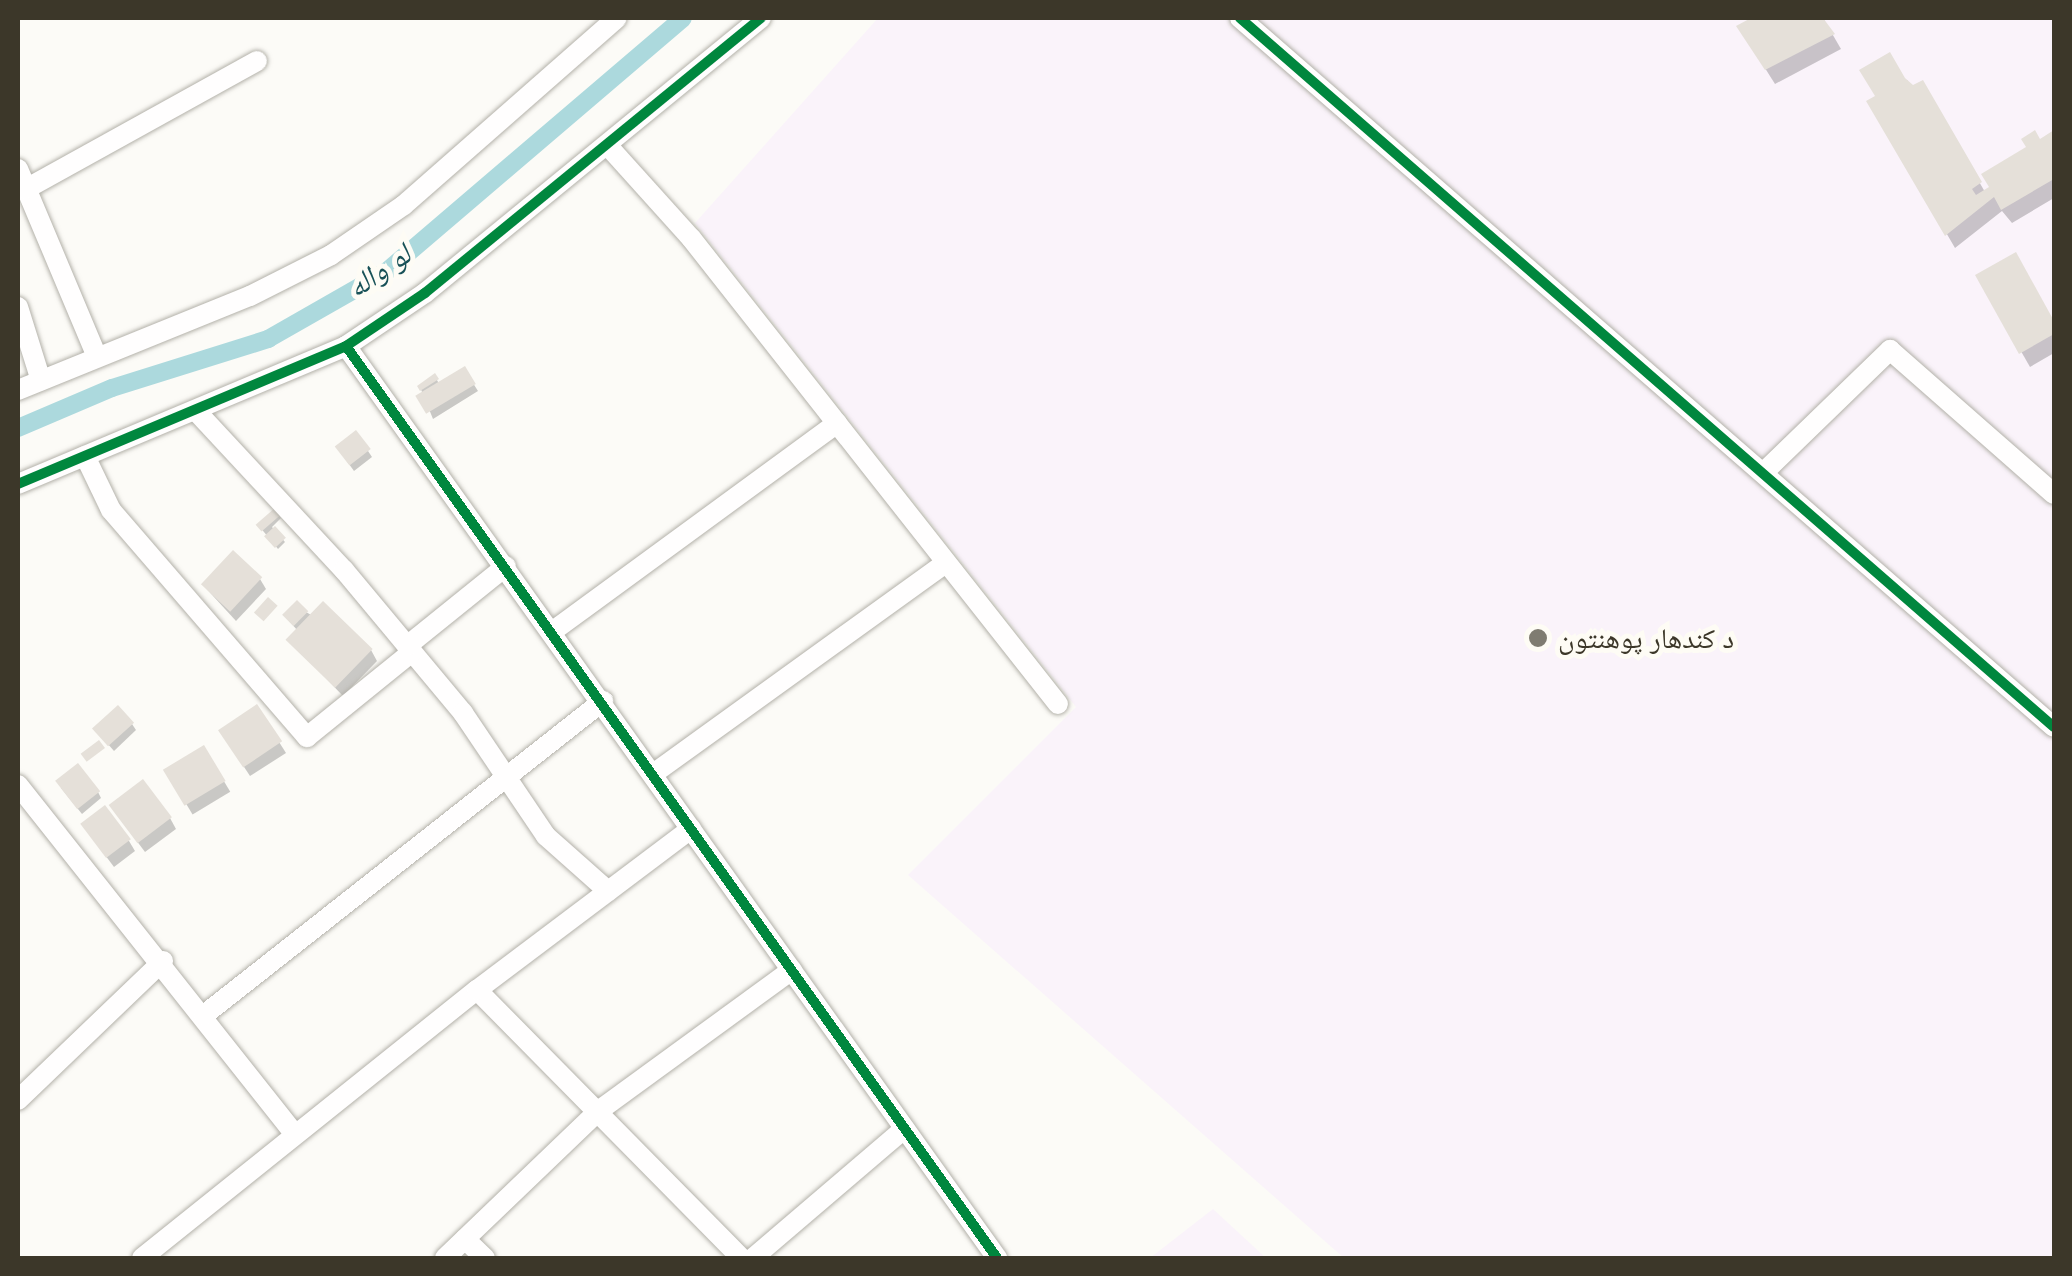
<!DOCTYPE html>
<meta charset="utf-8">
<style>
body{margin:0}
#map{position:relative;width:2072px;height:1276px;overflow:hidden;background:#fcfbf7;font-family:Montserrat,"Noto Naskh Arabic",sans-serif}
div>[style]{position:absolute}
.education>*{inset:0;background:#faf3fa}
.shadow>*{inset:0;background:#0003;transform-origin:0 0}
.canal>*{height:18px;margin:-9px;padding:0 9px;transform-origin:9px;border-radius:9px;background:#acd9dd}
.building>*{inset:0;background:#e5e0d9;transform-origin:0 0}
.roads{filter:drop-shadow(0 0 2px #b3b1a9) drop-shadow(0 0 2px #b3b1a9)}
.minor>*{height:20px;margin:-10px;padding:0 10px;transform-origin:10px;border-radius:10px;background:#fffefe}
.cycleway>*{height:10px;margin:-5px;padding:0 5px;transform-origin:5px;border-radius:5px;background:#00873e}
.dots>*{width:28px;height:28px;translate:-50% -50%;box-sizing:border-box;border:5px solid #fefcf5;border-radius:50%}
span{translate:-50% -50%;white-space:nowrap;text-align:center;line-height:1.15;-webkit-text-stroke:10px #fefcf5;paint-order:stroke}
.poi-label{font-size:28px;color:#3c3729}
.left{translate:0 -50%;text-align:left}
.water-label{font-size:30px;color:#185157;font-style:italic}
.frame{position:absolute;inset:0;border:20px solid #3c3729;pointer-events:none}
</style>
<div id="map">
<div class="education">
<i style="clip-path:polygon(878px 18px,2054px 18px,2054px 1258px,1344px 1258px,908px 875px,1076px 707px,695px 223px)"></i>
<i style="clip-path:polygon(1213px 1209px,1266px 1258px,1150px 1258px)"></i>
</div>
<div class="shadow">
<i style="clip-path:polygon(1756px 18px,1823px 18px,1841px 49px,1775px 84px,1739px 27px)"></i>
<i style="clip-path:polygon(1907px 80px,1913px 88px,1922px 83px,1985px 192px,2054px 133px,2054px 198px,2012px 223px,2002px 211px,1955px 248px,1870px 102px)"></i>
<i style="clip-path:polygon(2015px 255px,2054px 326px,2054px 353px,2030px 367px,1978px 276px)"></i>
<i style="clip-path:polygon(464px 369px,478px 391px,433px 419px,420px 387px,435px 377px,440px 385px)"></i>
<i style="clip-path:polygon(368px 451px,372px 457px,354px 471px,341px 453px)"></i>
<i style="clip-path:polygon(276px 511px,281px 518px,272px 527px,285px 542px,278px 549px,259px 526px)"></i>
<i style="clip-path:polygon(260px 579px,266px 589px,236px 621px,203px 585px)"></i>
<i style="clip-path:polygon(306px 612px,371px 650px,377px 661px,343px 696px,289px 640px,298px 631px,289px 621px)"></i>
<i style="clip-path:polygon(257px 707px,286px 753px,250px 776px,227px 741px)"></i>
<i style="clip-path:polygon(132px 724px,136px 730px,114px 751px,100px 735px)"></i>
<i style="left:204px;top:748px;width:51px;height:44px;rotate:59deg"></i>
<i style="clip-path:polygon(61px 788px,98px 792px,101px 798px,82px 814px)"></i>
<i style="clip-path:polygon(118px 816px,170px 818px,176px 829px,145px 852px)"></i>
<i style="clip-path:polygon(90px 835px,129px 841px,135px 851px,114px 867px)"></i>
</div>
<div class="canal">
<i style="left:18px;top:428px;width:102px;rotate:-23.1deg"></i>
<i style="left:112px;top:388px;width:164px;rotate:-17.4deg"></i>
<i style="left:268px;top:339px;width:137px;rotate:-29.7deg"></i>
<i style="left:387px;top:271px;width:389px;rotate:-40.5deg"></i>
</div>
<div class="building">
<i style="clip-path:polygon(1751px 18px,1823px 18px,1835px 34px,1765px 70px,1736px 26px)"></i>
<i style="clip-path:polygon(1890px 52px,1905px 78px,1913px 85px,1923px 80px,1982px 182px,1972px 189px,1976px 195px,1989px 187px,1981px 174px,2026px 147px,2021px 139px,2035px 130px,2040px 139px,2054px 130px,2054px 179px,2001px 210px,1994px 197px,1945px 236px,1866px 101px,1875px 96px,1859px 70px)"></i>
<i style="clip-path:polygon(2016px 252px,2054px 321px,2054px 334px,2019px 354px,1975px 275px)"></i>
<i style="left:465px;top:366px;width:21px;height:58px;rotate:59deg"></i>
<i style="clip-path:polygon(435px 373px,439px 379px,420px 391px,417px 386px)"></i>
<i style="left:356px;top:430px;width:24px;height:27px;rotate:52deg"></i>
<i style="left:276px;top:507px;width:9px;height:27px;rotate:49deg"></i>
<i style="left:275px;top:526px;width:16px;height:15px;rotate:47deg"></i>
<i style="left:233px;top:550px;width:40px;height:47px;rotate:43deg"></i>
<i style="left:268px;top:597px;width:13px;height:21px;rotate:42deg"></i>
<i style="left:297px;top:600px;width:16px;height:21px;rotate:45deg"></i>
<i style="left:323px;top:601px;width:69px;height:54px;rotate:44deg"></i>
<i style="left:257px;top:704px;width:45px;height:47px;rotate:56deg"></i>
<i style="left:118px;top:705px;width:24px;height:35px;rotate:48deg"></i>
<i style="left:99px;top:740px;width:10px;height:23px;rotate:53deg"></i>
<i style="left:204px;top:745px;width:42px;height:48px;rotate:59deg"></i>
<i style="left:78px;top:763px;width:36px;height:29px;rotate:52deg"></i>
<i style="left:143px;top:779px;width:48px;height:43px;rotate:53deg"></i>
<i style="left:105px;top:805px;width:43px;height:31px;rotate:53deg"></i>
</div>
<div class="roads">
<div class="minor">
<i style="left:1240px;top:18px;width:1079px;rotate:41.06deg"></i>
<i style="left:609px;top:147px;width:122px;rotate:48deg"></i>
<i style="left:691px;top:238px;width:593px;rotate:51.78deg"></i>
<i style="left:18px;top:169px;width:202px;rotate:67.2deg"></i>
<i style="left:26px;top:189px;width:264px;rotate:-29deg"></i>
<i style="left:18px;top:307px;width:77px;rotate:72.7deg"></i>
<i style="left:346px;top:346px;width:1121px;rotate:54.48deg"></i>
<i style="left:18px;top:390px;width:250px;rotate:-22.1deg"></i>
<i style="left:250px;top:296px;width:91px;rotate:-26.8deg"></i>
<i style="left:331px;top:255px;width:88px;rotate:-34.4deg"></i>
<i style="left:404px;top:205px;width:283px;rotate:-41.3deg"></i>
<i style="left:196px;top:411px;width:217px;rotate:47.1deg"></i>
<i style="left:344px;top:570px;width:186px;rotate:50.2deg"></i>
<i style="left:463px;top:713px;width:148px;rotate:56deg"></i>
<i style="left:546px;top:836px;width:83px;rotate:41.6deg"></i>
<i style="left:85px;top:456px;width:60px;rotate:64.3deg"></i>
<i style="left:111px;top:510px;width:300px;rotate:49.2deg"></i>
<i style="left:307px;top:737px;width:135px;rotate:-39deg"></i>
<i style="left:1763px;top:473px;width:177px;rotate:-44.1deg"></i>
<i style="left:1890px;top:350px;width:218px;rotate:41.3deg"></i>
<i style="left:18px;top:484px;width:356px;rotate:-22.8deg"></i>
<i style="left:346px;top:346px;width:95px;rotate:-33.9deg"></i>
<i style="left:425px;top:293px;width:434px;rotate:-39.3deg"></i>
<i style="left:553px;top:631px;width:352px;rotate:-36.2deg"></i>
<i style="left:407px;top:646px;width:127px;rotate:-38.9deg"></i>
<i style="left:653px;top:774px;width:361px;rotate:-35.8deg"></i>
<i style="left:18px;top:785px;width:444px;rotate:51.6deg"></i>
<i style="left:477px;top:990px;width:376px;rotate:45.4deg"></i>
<i style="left:204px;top:1015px;width:508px;rotate:-38.2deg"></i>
<i style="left:18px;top:1100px;width:201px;rotate:-43.8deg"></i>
<i style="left:465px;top:1239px;width:28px;rotate:44deg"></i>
<i style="left:142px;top:1258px;width:429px;rotate:-38.7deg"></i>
<i style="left:477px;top:990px;width:268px;rotate:-37deg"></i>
<i style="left:445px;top:1258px;width:211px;rotate:-43.8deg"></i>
<i style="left:597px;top:1112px;width:241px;rotate:-36.1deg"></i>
<i style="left:753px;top:1258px;width:199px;rotate:-40.5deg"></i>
</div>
</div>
<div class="cycleway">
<i style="left:1240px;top:18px;width:1079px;rotate:41.06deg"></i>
<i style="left:346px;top:346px;width:1121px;rotate:54.48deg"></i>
<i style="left:18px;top:484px;width:356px;rotate:-22.8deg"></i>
<i style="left:346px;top:346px;width:95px;rotate:-33.9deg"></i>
<i style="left:425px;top:293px;width:434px;rotate:-39.3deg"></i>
</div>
<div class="dots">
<i style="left:1538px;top:638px;background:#7f7c71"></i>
</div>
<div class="poi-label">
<span class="left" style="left:1558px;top:638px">د کندهار پوهنتون</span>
</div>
<div class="water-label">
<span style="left:379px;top:271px;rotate:-35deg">لو واله</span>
</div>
<div class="frame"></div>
</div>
